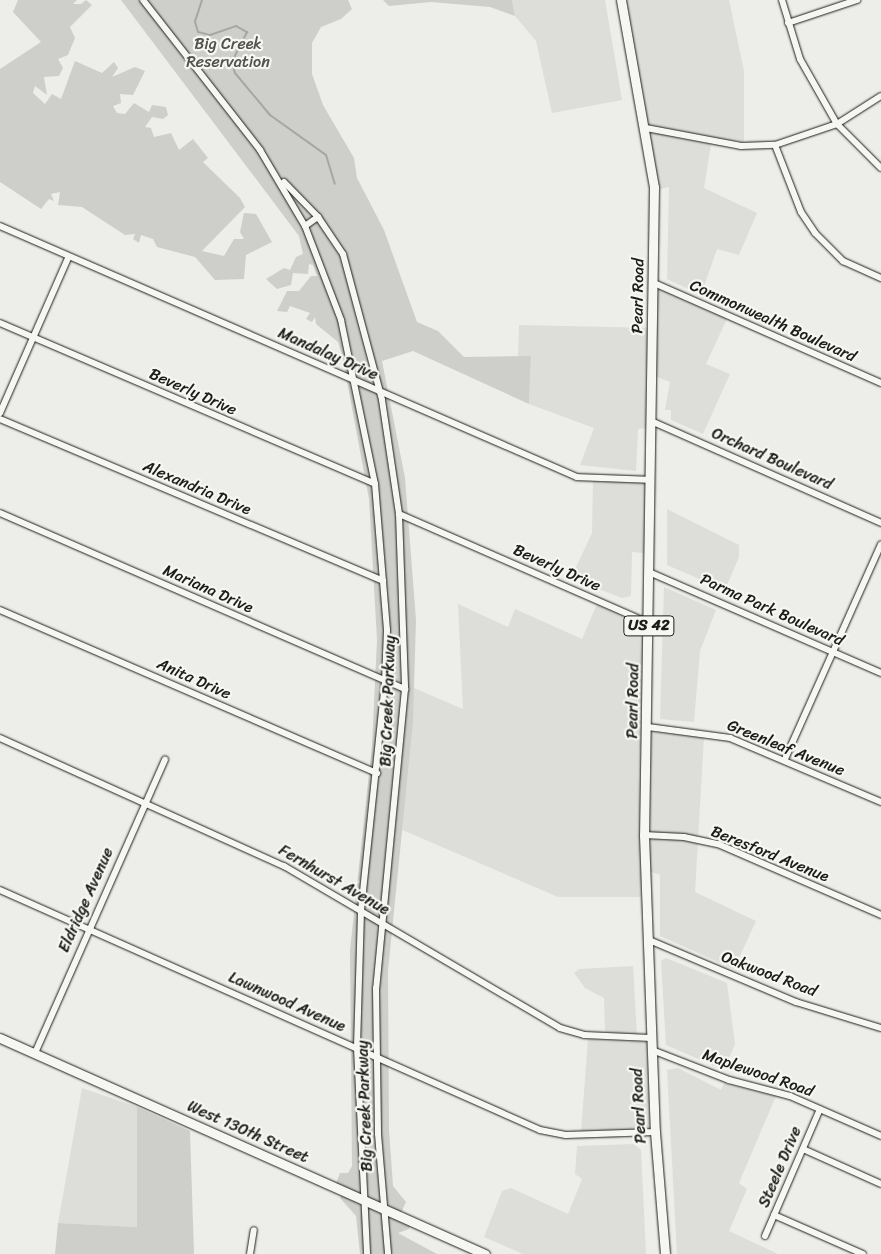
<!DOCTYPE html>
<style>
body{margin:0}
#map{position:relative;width:881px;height:1254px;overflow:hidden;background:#edede9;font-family:Sriracha,sans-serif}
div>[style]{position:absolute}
.built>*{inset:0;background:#ddddda}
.green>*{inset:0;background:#cececb}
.stream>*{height:2px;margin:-1px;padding:0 1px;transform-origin:1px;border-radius:1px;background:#a6a6a3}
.roads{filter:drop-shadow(0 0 1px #1c1c1c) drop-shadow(0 0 1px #1c1c1c)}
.minor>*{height:6px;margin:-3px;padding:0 3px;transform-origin:3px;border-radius:3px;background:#f6f6f2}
.major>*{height:9px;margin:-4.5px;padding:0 4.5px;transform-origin:4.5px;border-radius:4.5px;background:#f6f6f2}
span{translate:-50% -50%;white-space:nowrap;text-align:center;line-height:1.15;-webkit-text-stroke:4.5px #f6f6f2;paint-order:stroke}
.shield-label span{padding:1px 4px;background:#f6f6f2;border:1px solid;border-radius:4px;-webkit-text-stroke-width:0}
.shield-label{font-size:15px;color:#1c1c1c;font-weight:700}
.park-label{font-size:16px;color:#515151}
.street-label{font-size:16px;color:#1c1c1c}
</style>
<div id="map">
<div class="built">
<i style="clip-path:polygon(512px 0,605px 0,622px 100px,552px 113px,536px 41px,515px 16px)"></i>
<i style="clip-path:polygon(624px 0,729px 0,744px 71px,744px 142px,712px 138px,704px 188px,757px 213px,739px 255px,717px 249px,701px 295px,667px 279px,669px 187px,656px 190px)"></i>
<i style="clip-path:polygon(658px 288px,727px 319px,706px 364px,730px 374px,703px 434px,671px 420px,671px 410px,665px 410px,670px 382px,649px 374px,648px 428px,638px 429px,636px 471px,580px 465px,594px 428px,529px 404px,531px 356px,518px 356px,519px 325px,657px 328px)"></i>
<i style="clip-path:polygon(593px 480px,646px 482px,644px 553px,632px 552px,631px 596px,622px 598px,571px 578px,592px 533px)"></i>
<i style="clip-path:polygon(667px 509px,739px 545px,739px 557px,725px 590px,667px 565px)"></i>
<i style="clip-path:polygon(664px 587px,716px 610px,700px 651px,694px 722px,660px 719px)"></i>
<i style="clip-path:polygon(458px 604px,508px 627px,515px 609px,582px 639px,597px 604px,646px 626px,641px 897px,558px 897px,400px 829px,414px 688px,463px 709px)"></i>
<i style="clip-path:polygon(651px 732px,704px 737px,695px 892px,756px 921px,734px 969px,660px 936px,660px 875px,649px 871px)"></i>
<i style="clip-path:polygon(666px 958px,727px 983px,735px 1044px,724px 1070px,666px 1045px,661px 961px)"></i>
<i style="clip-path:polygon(633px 966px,637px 1035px,605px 1032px,604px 998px,585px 988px,574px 973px,579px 969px)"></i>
<i style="clip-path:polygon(588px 1039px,647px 1042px,650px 1129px,581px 1132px)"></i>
<i style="clip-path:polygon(678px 1068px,721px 1090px,724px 1083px,776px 1096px,739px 1183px,747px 1189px,729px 1231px,778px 1254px,677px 1254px,667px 1070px)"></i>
<i style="clip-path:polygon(82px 1088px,137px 1107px,137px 1227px,58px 1223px)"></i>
<i style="clip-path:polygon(634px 1144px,641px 1150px,646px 1254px,523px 1254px,484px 1237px,502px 1191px,511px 1188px,568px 1214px,582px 1179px,575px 1174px,577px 1146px)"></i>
</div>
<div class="green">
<i style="clip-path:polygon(18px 0,77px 0,73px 4px,81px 4px,86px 0,92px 5px,70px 27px,75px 38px,68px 55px,58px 59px,63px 68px,59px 76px,44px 77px,47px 95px,35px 86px,33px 93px,45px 104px,52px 94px,61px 99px,75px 61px,102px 73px,114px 62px,118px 68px,112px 77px,135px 67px,145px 71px,133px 95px,120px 94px,121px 103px,113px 106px,117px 113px,125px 114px,134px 103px,149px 112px,152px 105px,166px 107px,168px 115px,163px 119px,152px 117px,145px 127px,151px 128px,154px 137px,171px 133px,179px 150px,193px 139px,208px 158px,203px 162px,207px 166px,240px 198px,245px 207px,202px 251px,224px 256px,234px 239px,244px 239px,240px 232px,244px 213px,256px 214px,272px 242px,246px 255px,244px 279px,215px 280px,195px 257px,157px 247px,153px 239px,141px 235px,139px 243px,133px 239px,135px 234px,125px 235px,82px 207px,58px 205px,60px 192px,51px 194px,54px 201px,49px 199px,41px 209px,0 182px,0 69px,41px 42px,13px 12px)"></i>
<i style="clip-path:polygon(121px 0,348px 0,352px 9px,341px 19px,321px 27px,312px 43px,312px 74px,323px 105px,354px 158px,357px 178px,384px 230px,417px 322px,438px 331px,464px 357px,531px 356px,529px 404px,413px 351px,382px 361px,405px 478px,416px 620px,413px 721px,388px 971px,389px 1130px,393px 1186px,406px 1202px,400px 1215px,412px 1221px,409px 1229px,398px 1233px,437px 1254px,360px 1254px,356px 1216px,340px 1198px,343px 1190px,335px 1186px,340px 1173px,348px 1173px,352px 1166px,350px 950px,372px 745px,377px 640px,369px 499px,342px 355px,338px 342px,316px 324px,315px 317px,312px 322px,306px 319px,310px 313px,290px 306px,287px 312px,277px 311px,287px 291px,299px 291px,311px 276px,317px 276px,313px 265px,309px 264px,308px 274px,293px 273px,291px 285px,277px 289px,266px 279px,284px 268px,290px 270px,296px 257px,303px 254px,299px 236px)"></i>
<i style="clip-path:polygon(383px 0,512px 0,515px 16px,490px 7px,431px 2px,389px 6px)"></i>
<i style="clip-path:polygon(137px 1107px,190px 1131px,194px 1254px,55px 1254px,58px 1223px,137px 1227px)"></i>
</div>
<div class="stream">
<i style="left:202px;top:0;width:23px;rotate:108deg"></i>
<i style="left:195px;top:22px;width:10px;rotate:73deg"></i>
<i style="left:198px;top:32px;width:12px;rotate:14deg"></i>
<i style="left:210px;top:35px;width:28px;rotate:-19deg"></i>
<i style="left:236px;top:26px;width:13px;rotate:29deg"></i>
<i style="left:247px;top:32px;width:34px;rotate:117deg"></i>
<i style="left:232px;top:62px;width:11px;rotate:75deg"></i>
<i style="left:235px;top:73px;width:55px;rotate:50.2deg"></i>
<i style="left:270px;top:115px;width:69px;rotate:35.5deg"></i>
<i style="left:326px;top:155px;width:30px;rotate:73deg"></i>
</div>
<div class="roads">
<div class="minor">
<i style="left:143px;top:0;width:190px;rotate:52deg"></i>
<i style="left:260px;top:150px;width:88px;rotate:59.4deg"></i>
<i style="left:305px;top:226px;width:101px;rotate:69deg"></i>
<i style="left:341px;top:320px;width:167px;rotate:78.3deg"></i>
<i style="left:375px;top:484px;width:146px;rotate:85.3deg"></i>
<i style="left:387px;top:630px;width:52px;rotate:92.2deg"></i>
<i style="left:385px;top:682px;width:231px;rotate:96deg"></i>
<i style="left:361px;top:912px;width:136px;rotate:91.7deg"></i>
<i style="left:357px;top:1048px;width:206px;rotate:87.2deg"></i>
<i style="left:782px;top:0;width:62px;rotate:73deg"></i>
<i style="left:800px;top:59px;width:75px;rotate:60.4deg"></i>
<i style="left:837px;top:124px;width:62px;rotate:45deg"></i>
<i style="left:788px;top:23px;width:73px;rotate:-18.4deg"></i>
<i style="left:646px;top:128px;width:97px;rotate:10.7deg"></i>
<i style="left:741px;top:146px;width:34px;rotate:-2deg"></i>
<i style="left:775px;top:145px;width:65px;rotate:-18.7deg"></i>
<i style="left:837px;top:124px;width:52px;rotate:-32.5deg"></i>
<i style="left:775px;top:145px;width:72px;rotate:68.8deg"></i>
<i style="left:801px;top:212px;width:25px;rotate:56deg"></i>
<i style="left:815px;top:233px;width:40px;rotate:45deg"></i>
<i style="left:843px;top:261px;width:42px;rotate:24.1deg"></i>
<i style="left:284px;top:182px;width:49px;rotate:45.8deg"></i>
<i style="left:318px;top:217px;width:45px;rotate:56deg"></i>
<i style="left:343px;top:254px;width:151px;rotate:75deg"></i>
<i style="left:382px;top:400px;width:115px;rotate:81.5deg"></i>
<i style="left:399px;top:514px;width:175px;rotate:88deg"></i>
<i style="left:405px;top:689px;width:300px;rotate:95.5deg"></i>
<i style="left:376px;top:988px;width:146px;rotate:89.2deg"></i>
<i style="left:378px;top:1134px;width:120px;rotate:85.2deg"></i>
<i style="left:0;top:226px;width:629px;rotate:23.51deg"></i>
<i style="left:577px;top:477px;width:74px;rotate:2.3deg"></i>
<i style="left:305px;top:226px;width:16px;rotate:-35deg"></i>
<i style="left:654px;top:283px;width:248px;rotate:23.8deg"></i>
<i style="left:0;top:323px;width:408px;rotate:23.2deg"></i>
<i style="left:0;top:413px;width:171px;rotate:-66.3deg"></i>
<i style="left:0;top:419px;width:416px;rotate:22.9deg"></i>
<i style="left:651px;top:421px;width:252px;rotate:23.9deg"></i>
<i style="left:0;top:513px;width:442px;rotate:23.5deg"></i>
<i style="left:399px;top:514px;width:273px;rotate:23.6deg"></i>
<i style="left:651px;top:573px;width:251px;rotate:23.5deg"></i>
<i style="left:0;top:610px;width:411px;rotate:23.4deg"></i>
<i style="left:648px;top:727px;width:83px;rotate:7.6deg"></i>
<i style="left:730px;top:738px;width:164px;rotate:23deg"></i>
<i style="left:0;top:738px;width:312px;rotate:24.3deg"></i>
<i style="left:284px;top:866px;width:320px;rotate:30.4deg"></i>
<i style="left:560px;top:1028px;width:25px;rotate:16deg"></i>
<i style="left:584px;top:1035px;width:67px;rotate:2.6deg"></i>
<i style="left:785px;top:759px;width:235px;rotate:-65.9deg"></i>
<i style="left:644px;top:835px;width:40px;rotate:2.9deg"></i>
<i style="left:684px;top:837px;width:35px;rotate:12deg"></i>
<i style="left:718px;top:844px;width:178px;rotate:23.5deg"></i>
<i style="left:0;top:890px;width:591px;rotate:23.96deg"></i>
<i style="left:540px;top:1130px;width:26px;rotate:11deg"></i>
<i style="left:566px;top:1135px;width:89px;rotate:-1.9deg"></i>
<i style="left:649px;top:940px;width:160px;rotate:22.9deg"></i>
<i style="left:796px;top:1002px;width:89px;rotate:17deg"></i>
<i style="left:652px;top:1050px;width:83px;rotate:21.3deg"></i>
<i style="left:729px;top:1080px;width:63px;rotate:14.7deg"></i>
<i style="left:790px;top:1096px;width:99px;rotate:23.7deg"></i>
<i style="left:35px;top:1053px;width:321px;rotate:-66.1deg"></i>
<i style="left:803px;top:1149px;width:85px;rotate:24.2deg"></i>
<i style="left:774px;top:1215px;width:97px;rotate:23.7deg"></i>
<i style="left:765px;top:1236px;width:138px;rotate:-66.6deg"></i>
<i style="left:250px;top:1254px;width:24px;rotate:-81deg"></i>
</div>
<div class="major">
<i style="left:621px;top:0;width:190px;rotate:80deg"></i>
<i style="left:654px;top:187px;width:648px;rotate:90.88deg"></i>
<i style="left:644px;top:835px;width:297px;rotate:87.9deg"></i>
<i style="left:655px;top:1132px;width:122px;rotate:85.3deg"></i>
<i style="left:0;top:1038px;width:531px;rotate:24.01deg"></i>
</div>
</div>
<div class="shield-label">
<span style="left:649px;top:626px">US 42</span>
</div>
<div class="park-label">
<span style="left:228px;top:53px">Big Creek<br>Reservation</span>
</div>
<div class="street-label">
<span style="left:638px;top:296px;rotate:-89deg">Pearl Road</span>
<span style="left:773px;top:321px;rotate:24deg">Commonwealth Boulevard</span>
<span style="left:328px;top:354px;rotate:24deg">Mandalay Drive</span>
<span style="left:193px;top:392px;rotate:24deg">Beverly Drive</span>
<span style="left:772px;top:459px;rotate:24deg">Orchard Boulevard</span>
<span style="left:197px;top:488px;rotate:23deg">Alexandria Drive</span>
<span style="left:557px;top:568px;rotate:24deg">Beverly Drive</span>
<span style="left:208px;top:589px;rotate:24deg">Mariana Drive</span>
<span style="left:772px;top:610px;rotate:24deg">Parma Park Boulevard</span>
<span style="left:194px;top:679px;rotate:24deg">Anita Drive</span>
<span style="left:388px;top:701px;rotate:-88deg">Big Creek Parkway</span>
<span style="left:633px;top:701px;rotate:-89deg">Pearl Road</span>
<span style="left:786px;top:748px;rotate:22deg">Greenleaf Avenue</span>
<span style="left:770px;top:854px;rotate:22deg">Beresford Avenue</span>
<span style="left:334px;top:880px;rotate:30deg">Fernhurst Avenue</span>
<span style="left:86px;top:900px;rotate:-66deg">Eldridge Avenue</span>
<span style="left:769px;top:974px;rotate:21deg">Oakwood Road</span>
<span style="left:287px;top:1002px;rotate:24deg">Lawnwood Avenue</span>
<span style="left:758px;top:1073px;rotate:19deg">Maplewood Road</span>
<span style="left:365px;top:1106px;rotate:-92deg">Big Creek Parkway</span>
<span style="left:639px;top:1106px;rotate:-93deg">Pearl Road</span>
<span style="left:248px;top:1132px;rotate:24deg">West 130th Street</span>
<span style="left:780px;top:1167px;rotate:-67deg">Steele Drive</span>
</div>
</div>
